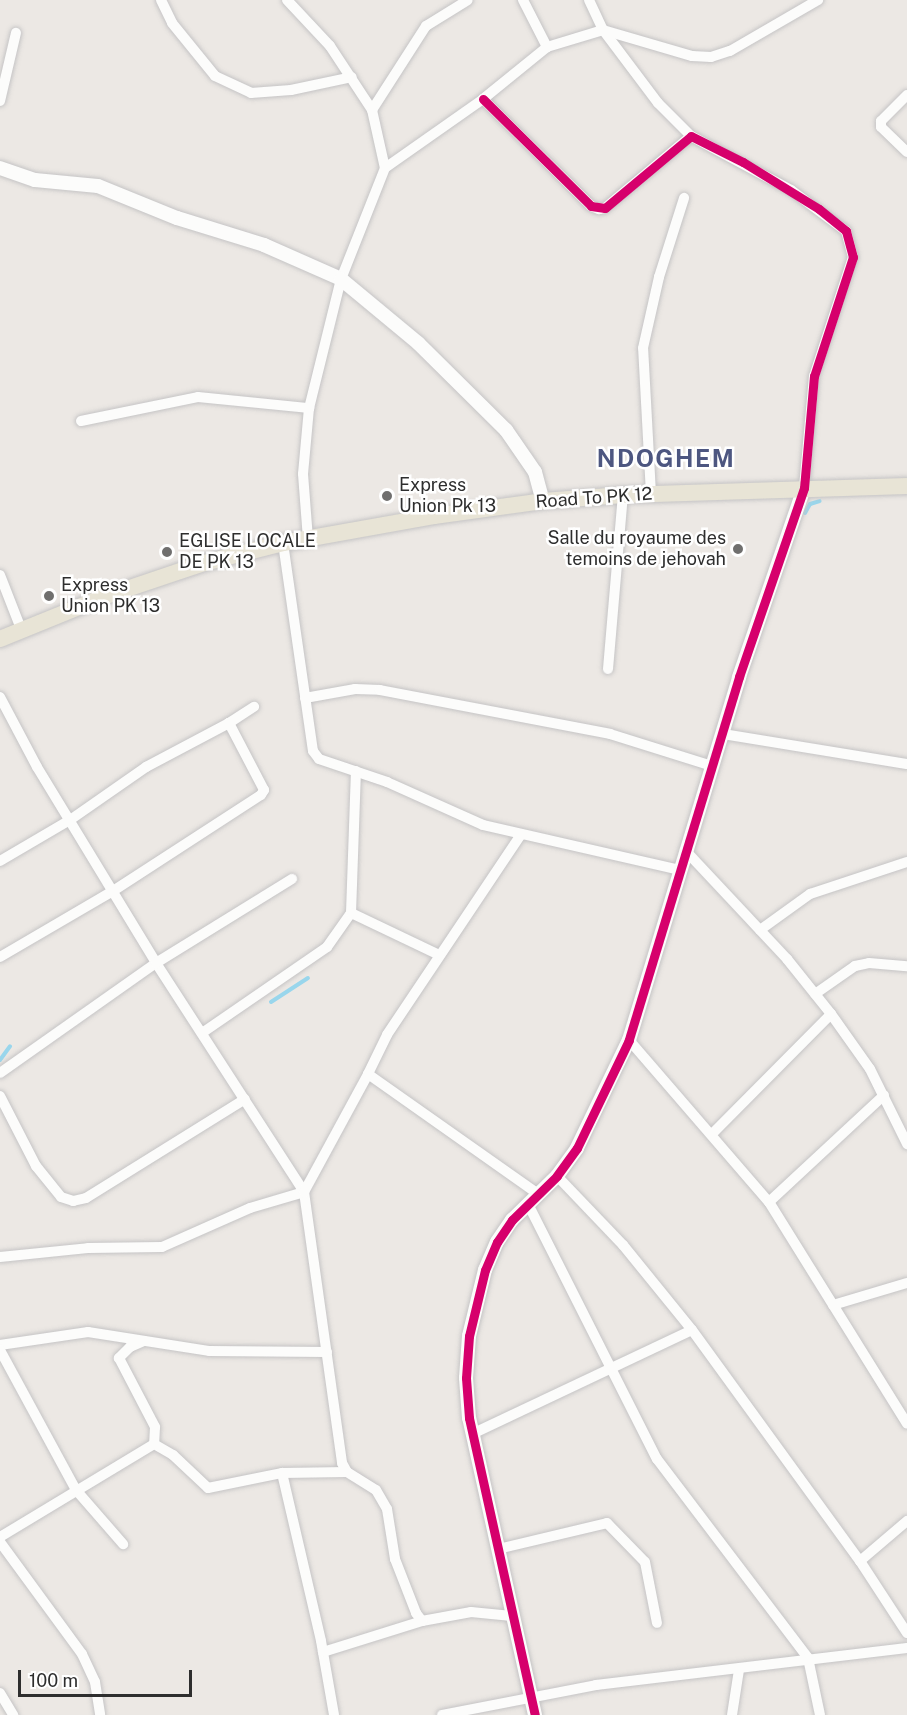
<!DOCTYPE html>
<style>
body{margin:0}
#map{position:relative;width:907px;height:1715px;overflow:hidden;background:#ece8e4;font-family:"Public Sans",sans-serif}
div>[style]{position:absolute}
.stream>*{height:4px;margin:-2px;padding:0 2px;transform-origin:2px;border-radius:2px;background:#99d6ec}
.roads{filter:drop-shadow(0 0 2px #c5c4c5) drop-shadow(0 0 2px #c5c4c5)}
.minor>*{height:10px;margin:-5px;padding:0 5px;transform-origin:5px;border-radius:5px;background:#fcfcfb}
.tertiary>*{height:14px;margin:-7px;padding:0 7px;transform-origin:7px;border-radius:7px;background:#fcfcfb}
.primary>*{height:16px;margin:-8px;padding:0 8px;transform-origin:8px;border-radius:8px;background:#e8e4d6}
.cycleway>*{height:9px;margin:-4.5px;padding:0 4.5px;transform-origin:4.5px;border-radius:4.5px;background:#d6006c}
.dots>*{width:16px;height:16px;translate:-50% -50%;box-sizing:border-box;border:3px solid #fff;border-radius:50%}
span{translate:-50% -50%;white-space:nowrap;text-align:center;line-height:1.15;-webkit-text-stroke:5px #fff;paint-order:stroke}
.poi-label{font-size:18px;color:#2e2e2e}
.left{translate:0 -50%;text-align:left}
.right{translate:-100% -50%;text-align:right}
.street-label{font-size:18px;color:#2e2e2e}
.district-label{font-size:24px;color:#4d5680;font-weight:700;letter-spacing:1.5px}
.scale{position:absolute;left:18px;top:1670px;width:174px;height:27px;box-sizing:border-box;border:3px solid #2e2e2e;border-top:0;padding-left:8px;font-size:18px;line-height:21px;white-space:nowrap;color:#2e2e2e;-webkit-text-stroke:4px #fff;paint-order:stroke}
</style>
<div id="map">
<div class="stream">
<i style="left:805px;top:513px;width:10px;rotate:-61deg"></i>
<i style="left:810px;top:504px;width:10px;rotate:-17deg"></i>
<i style="left:271px;top:1002px;width:44px;rotate:-33deg"></i>
<i style="left:0;top:1060px;width:17px;rotate:-54deg"></i>
</div>
<div class="roads">
<div class="minor">
<i style="left:161px;top:0;width:25px;rotate:64deg"></i>
<i style="left:172px;top:23px;width:68px;rotate:50.9deg"></i>
<i style="left:215px;top:76px;width:40px;rotate:25deg"></i>
<i style="left:251px;top:93px;width:40px;rotate:-4.3deg"></i>
<i style="left:291px;top:90px;width:62px;rotate:-12deg"></i>
<i style="left:287px;top:0;width:63px;rotate:46.9deg"></i>
<i style="left:330px;top:46px;width:77px;rotate:56.7deg"></i>
<i style="left:372px;top:110px;width:59px;rotate:77.4deg"></i>
<i style="left:385px;top:168px;width:119px;rotate:111.6deg"></i>
<i style="left:341px;top:279px;width:133px;rotate:103.9deg"></i>
<i style="left:309px;top:408px;width:66px;rotate:95.2deg"></i>
<i style="left:303px;top:474px;width:65px;rotate:85.6deg"></i>
<i style="left:523px;top:0;width:53px;rotate:62.9deg"></i>
<i style="left:907px;top:95px;width:37px;rotate:135deg"></i>
<i style="left:881px;top:121px;width:6px;rotate:90deg"></i>
<i style="left:881px;top:127px;width:36px;rotate:44deg"></i>
<i style="left:483px;top:99px;width:152px;rotate:44.7deg"></i>
<i style="left:591px;top:206px;width:9px;rotate:21deg"></i>
<i style="left:599px;top:209px;width:6px;rotate:-9deg"></i>
<i style="left:605px;top:208px;width:112px;rotate:-39.9deg"></i>
<i style="left:691px;top:136px;width:114px;rotate:28.4deg"></i>
<i style="left:791px;top:190px;width:69px;rotate:36.7deg"></i>
<i style="left:846px;top:231px;width:27px;rotate:75deg"></i>
<i style="left:853px;top:257px;width:125px;rotate:108.1deg"></i>
<i style="left:814px;top:376px;width:112px;rotate:95.1deg"></i>
<i style="left:0;top:101px;width:70px;rotate:-76.8deg"></i>
<i style="left:372px;top:110px;width:100px;rotate:-57.3deg"></i>
<i style="left:426px;top:26px;width:49px;rotate:-31.8deg"></i>
<i style="left:691px;top:136px;width:47px;rotate:-135deg"></i>
<i style="left:658px;top:103px;width:91px;rotate:-127deg"></i>
<i style="left:603px;top:30px;width:93px;rotate:16.3deg"></i>
<i style="left:692px;top:56px;width:19px;rotate:3deg"></i>
<i style="left:711px;top:57px;width:20px;rotate:-18deg"></i>
<i style="left:730px;top:51px;width:102px;rotate:-30.1deg"></i>
<i style="left:385px;top:168px;width:120px;rotate:-35.1deg"></i>
<i style="left:483px;top:99px;width:82px;rotate:-39.1deg"></i>
<i style="left:547px;top:47px;width:59px;rotate:-16.9deg"></i>
<i style="left:603px;top:30px;width:33px;rotate:-115deg"></i>
<i style="left:81px;top:421px;width:119px;rotate:-11.6deg"></i>
<i style="left:198px;top:397px;width:112px;rotate:5.7deg"></i>
<i style="left:651px;top:494px;width:146px;rotate:-93.1deg"></i>
<i style="left:643px;top:348px;width:73px;rotate:-77.3deg"></i>
<i style="left:659px;top:277px;width:83px;rotate:-72.4deg"></i>
<i style="left:283px;top:543px;width:210px;rotate:81.8deg"></i>
<i style="left:313px;top:751px;width:10px;rotate:53deg"></i>
<i style="left:319px;top:759px;width:72px;rotate:18.7deg"></i>
<i style="left:387px;top:782px;width:105px;rotate:24.1deg"></i>
<i style="left:483px;top:825px;width:201px;rotate:12.9deg"></i>
<i style="left:0;top:575px;width:58px;rotate:68.7deg"></i>
<i style="left:608px;top:669px;width:175px;rotate:-85.1deg"></i>
<i style="left:0;top:697px;width:79px;rotate:62.1deg"></i>
<i style="left:37px;top:767px;width:229px;rotate:58.7deg"></i>
<i style="left:156px;top:963px;width:273px;rotate:57.1deg"></i>
<i style="left:304px;top:1192px;width:274px;rotate:82deg"></i>
<i style="left:342px;top:1463px;width:10px;rotate:61deg"></i>
<i style="left:347px;top:1472px;width:34px;rotate:32deg"></i>
<i style="left:376px;top:1490px;width:22px;rotate:60deg"></i>
<i style="left:387px;top:1509px;width:51px;rotate:80.9deg"></i>
<i style="left:395px;top:1559px;width:58px;rotate:68.7deg"></i>
<i style="left:416px;top:1613px;width:10px;rotate:53deg"></i>
<i style="left:422px;top:1621px;width:50px;rotate:-10.4deg"></i>
<i style="left:471px;top:1612px;width:41px;rotate:5.6deg"></i>
<i style="left:305px;top:698px;width:51px;rotate:-10.2deg"></i>
<i style="left:355px;top:689px;width:25px;rotate:2deg"></i>
<i style="left:380px;top:690px;width:234px;rotate:10.8deg"></i>
<i style="left:610px;top:734px;width:107px;rotate:17.4deg"></i>
<i style="left:723px;top:734px;width:186px;rotate:9.3deg"></i>
<i style="left:520px;top:836px;width:239px;rotate:123.8deg"></i>
<i style="left:387px;top:1035px;width:43px;rotate:116deg"></i>
<i style="left:368px;top:1074px;width:208px;rotate:35.2deg"></i>
<i style="left:685px;top:850px;width:149px;rotate:46.9deg"></i>
<i style="left:787px;top:959px;width:70px;rotate:51.3deg"></i>
<i style="left:831px;top:1014px;width:67px;rotate:54.7deg"></i>
<i style="left:870px;top:1069px;width:84px;rotate:63.7deg"></i>
<i style="left:0;top:861px;width:81px;rotate:-30.4deg"></i>
<i style="left:70px;top:820px;width:93px;rotate:-34.9deg"></i>
<i style="left:146px;top:767px;width:94px;rotate:-27.9deg"></i>
<i style="left:351px;top:913px;width:142px;rotate:-88deg"></i>
<i style="left:760px;top:930px;width:62px;rotate:-35.8deg"></i>
<i style="left:810px;top:894px;width:102px;rotate:-18.3deg"></i>
<i style="left:0;top:957px;width:131px;rotate:-30.3deg"></i>
<i style="left:113px;top:891px;width:176px;rotate:-33deg"></i>
<i style="left:261px;top:795px;width:6px;rotate:-59deg"></i>
<i style="left:264px;top:790px;width:76px;rotate:-117.6deg"></i>
<i style="left:229px;top:723px;width:30px;rotate:-33deg"></i>
<i style="left:815px;top:994px;width:49px;rotate:-35deg"></i>
<i style="left:855px;top:966px;width:14px;rotate:-12deg"></i>
<i style="left:869px;top:963px;width:38px;rotate:5deg"></i>
<i style="left:202px;top:1033px;width:152px;rotate:-34.5deg"></i>
<i style="left:327px;top:947px;width:42px;rotate:-54.8deg"></i>
<i style="left:351px;top:913px;width:98px;rotate:25.5deg"></i>
<i style="left:629px;top:1040px;width:214px;rotate:49.2deg"></i>
<i style="left:769px;top:1202px;width:261px;rotate:58.1deg"></i>
<i style="left:0;top:1073px;width:191px;rotate:-35.2deg"></i>
<i style="left:156px;top:963px;width:160px;rotate:-31.7deg"></i>
<i style="left:0;top:1096px;width:79px;rotate:62.8deg"></i>
<i style="left:36px;top:1166px;width:40px;rotate:51deg"></i>
<i style="left:61px;top:1197px;width:13px;rotate:18deg"></i>
<i style="left:73px;top:1201px;width:13px;rotate:-13deg"></i>
<i style="left:86px;top:1198px;width:187px;rotate:-31.9deg"></i>
<i style="left:712px;top:1134px;width:169px;rotate:-45.2deg"></i>
<i style="left:557px;top:1176px;width:95px;rotate:46.3deg"></i>
<i style="left:623px;top:1245px;width:109px;rotate:50.9deg"></i>
<i style="left:692px;top:1330px;width:286px;rotate:54deg"></i>
<i style="left:860px;top:1561px;width:86px;rotate:56.9deg"></i>
<i style="left:769px;top:1202px;width:157px;rotate:-42.9deg"></i>
<i style="left:528px;top:1204px;width:286px;rotate:63.2deg"></i>
<i style="left:657px;top:1459px;width:250px;rotate:52.8deg"></i>
<i style="left:808px;top:1658px;width:58px;rotate:78.1deg"></i>
<i style="left:0;top:1257px;width:88px;rotate:-5.8deg"></i>
<i style="left:88px;top:1248px;width:74px;rotate:-0.8deg"></i>
<i style="left:162px;top:1247px;width:96px;rotate:-23.9deg"></i>
<i style="left:250px;top:1208px;width:56px;rotate:-16.5deg"></i>
<i style="left:304px;top:1192px;width:134px;rotate:-61.5deg"></i>
<i style="left:833px;top:1305px;width:77px;rotate:-16.6deg"></i>
<i style="left:144px;top:1341px;width:15px;rotate:157deg"></i>
<i style="left:130px;top:1347px;width:16px;rotate:135deg"></i>
<i style="left:119px;top:1358px;width:78px;rotate:62.4deg"></i>
<i style="left:155px;top:1427px;width:17px;rotate:93deg"></i>
<i style="left:0;top:1345px;width:89px;rotate:-8.4deg"></i>
<i style="left:88px;top:1332px;width:122px;rotate:8.9deg"></i>
<i style="left:209px;top:1351px;width:118px;rotate:0.5deg"></i>
<i style="left:0;top:1350px;width:159px;rotate:61.5deg"></i>
<i style="left:76px;top:1490px;width:72px;rotate:49deg"></i>
<i style="left:472px;top:1434px;width:243px;rotate:-25.3deg"></i>
<i style="left:154px;top:1444px;width:22px;rotate:30deg"></i>
<i style="left:173px;top:1455px;width:48px;rotate:43.3deg"></i>
<i style="left:208px;top:1488px;width:76px;rotate:-11.5deg"></i>
<i style="left:282px;top:1473px;width:65px;rotate:-0.9deg"></i>
<i style="left:282px;top:1473px;width:172px;rotate:76.9deg"></i>
<i style="left:321px;top:1641px;width:75px;rotate:80deg"></i>
<i style="left:0;top:1537px;width:180px;rotate:-31.1deg"></i>
<i style="left:0;top:1542px;width:139px;rotate:53.8deg"></i>
<i style="left:82px;top:1654px;width:31px;rotate:65deg"></i>
<i style="left:95px;top:1682px;width:33px;rotate:81deg"></i>
<i style="left:498px;top:1549px;width:112px;rotate:-13.4deg"></i>
<i style="left:607px;top:1523px;width:54px;rotate:45.7deg"></i>
<i style="left:645px;top:1562px;width:62px;rotate:78.9deg"></i>
<i style="left:860px;top:1561px;width:62px;rotate:-40.4deg"></i>
<i style="left:323px;top:1652px;width:104px;rotate:-17.4deg"></i>
<i style="left:0;top:1693px;width:26px;rotate:59deg"></i>
<i style="left:442px;top:1715px;width:157px;rotate:-11deg"></i>
<i style="left:596px;top:1685px;width:313px;rotate:-6.8deg"></i>
<i style="left:732px;top:1715px;width:46px;rotate:-81.2deg"></i>
</div>
<div class="tertiary">
<i style="left:0;top:168px;width:37px;rotate:19deg"></i>
<i style="left:35px;top:180px;width:63px;rotate:5.4deg"></i>
<i style="left:98px;top:186px;width:85px;rotate:22.1deg"></i>
<i style="left:177px;top:218px;width:91px;rotate:17.2deg"></i>
<i style="left:264px;top:245px;width:84px;rotate:23.8deg"></i>
<i style="left:341px;top:279px;width:100px;rotate:39.7deg"></i>
<i style="left:418px;top:343px;width:124px;rotate:44.7deg"></i>
<i style="left:506px;top:430px;width:51px;rotate:55.4deg"></i>
<i style="left:535px;top:472px;width:30px;rotate:75deg"></i>
<i style="left:535px;top:1715px;width:304px;rotate:-102.5deg"></i>
<i style="left:469px;top:1418px;width:40px;rotate:-94.3deg"></i>
<i style="left:466px;top:1378px;width:42px;rotate:-85.9deg"></i>
<i style="left:469px;top:1336px;width:68px;rotate:-76.4deg"></i>
<i style="left:485px;top:1270px;width:30px;rotate:-67deg"></i>
<i style="left:497px;top:1242px;width:27px;rotate:-56deg"></i>
<i style="left:512px;top:1220px;width:63px;rotate:-44.4deg"></i>
<i style="left:557px;top:1176px;width:34px;rotate:-54deg"></i>
<i style="left:577px;top:1148px;width:120px;rotate:-64.3deg"></i>
<i style="left:629px;top:1040px;width:379px;rotate:-73.1deg"></i>
<i style="left:739px;top:677px;width:200px;rotate:-71deg"></i>
</div>
<div class="primary">
<i style="left:0;top:639px;width:114px;rotate:-22.1deg"></i>
<i style="left:106px;top:596px;width:103px;rotate:-18.6deg"></i>
<i style="left:204px;top:563px;width:81px;rotate:-14.2deg"></i>
<i style="left:283px;top:543px;width:153px;rotate:-10.1deg"></i>
<i style="left:434px;top:516px;width:110px;rotate:-7.8deg"></i>
<i style="left:543px;top:501px;width:80px;rotate:-4.3deg"></i>
<i style="left:623px;top:495px;width:284px;rotate:-1.8deg"></i>
</div>
</div>
<div class="cycleway">
<i style="left:483px;top:99px;width:152px;rotate:44.7deg"></i>
<i style="left:591px;top:206px;width:14px;rotate:8deg"></i>
<i style="left:605px;top:208px;width:112px;rotate:-39.9deg"></i>
<i style="left:691px;top:136px;width:58px;rotate:26.6deg"></i>
<i style="left:743px;top:162px;width:89px;rotate:31.7deg"></i>
<i style="left:819px;top:209px;width:35px;rotate:39deg"></i>
<i style="left:846px;top:231px;width:27px;rotate:75deg"></i>
<i style="left:853px;top:257px;width:125px;rotate:108.1deg"></i>
<i style="left:814px;top:376px;width:112px;rotate:95.1deg"></i>
<i style="left:804px;top:488px;width:200px;rotate:109deg"></i>
<i style="left:739px;top:677px;width:379px;rotate:106.9deg"></i>
<i style="left:629px;top:1040px;width:120px;rotate:115.7deg"></i>
<i style="left:577px;top:1148px;width:34px;rotate:126deg"></i>
<i style="left:557px;top:1176px;width:63px;rotate:135.6deg"></i>
<i style="left:512px;top:1220px;width:27px;rotate:124deg"></i>
<i style="left:497px;top:1242px;width:30px;rotate:113deg"></i>
<i style="left:485px;top:1270px;width:68px;rotate:103.6deg"></i>
<i style="left:469px;top:1336px;width:42px;rotate:94.1deg"></i>
<i style="left:466px;top:1378px;width:40px;rotate:85.7deg"></i>
<i style="left:469px;top:1418px;width:304px;rotate:77.5deg"></i>
</div>
<div class="dots">
<i style="left:387px;top:496px;background:#706f6e"></i>
<i style="left:738px;top:549px;background:#706f6e"></i>
<i style="left:167px;top:552px;background:#706f6e"></i>
<i style="left:49px;top:596px;background:#706f6e"></i>
</div>
<div class="poi-label">
<span class="left" style="left:399px;top:496px">Express<br>Union Pk 13</span>
<span class="right" style="left:726px;top:549px">Salle du royaume des<br>temoins de jehovah</span>
<span class="left" style="left:179px;top:552px">EGLISE LOCALE<br>DE PK 13</span>
<span class="left" style="left:61px;top:596px">Express<br>Union PK 13</span>
</div>
<div class="street-label">
<span style="left:594px;top:498px;rotate:-4deg">Road To PK 12</span>
</div>
<div class="district-label">
<span style="left:666px;top:459px">NDOGHEM</span>
</div>
<div class="scale">100 m</div>
</div>
